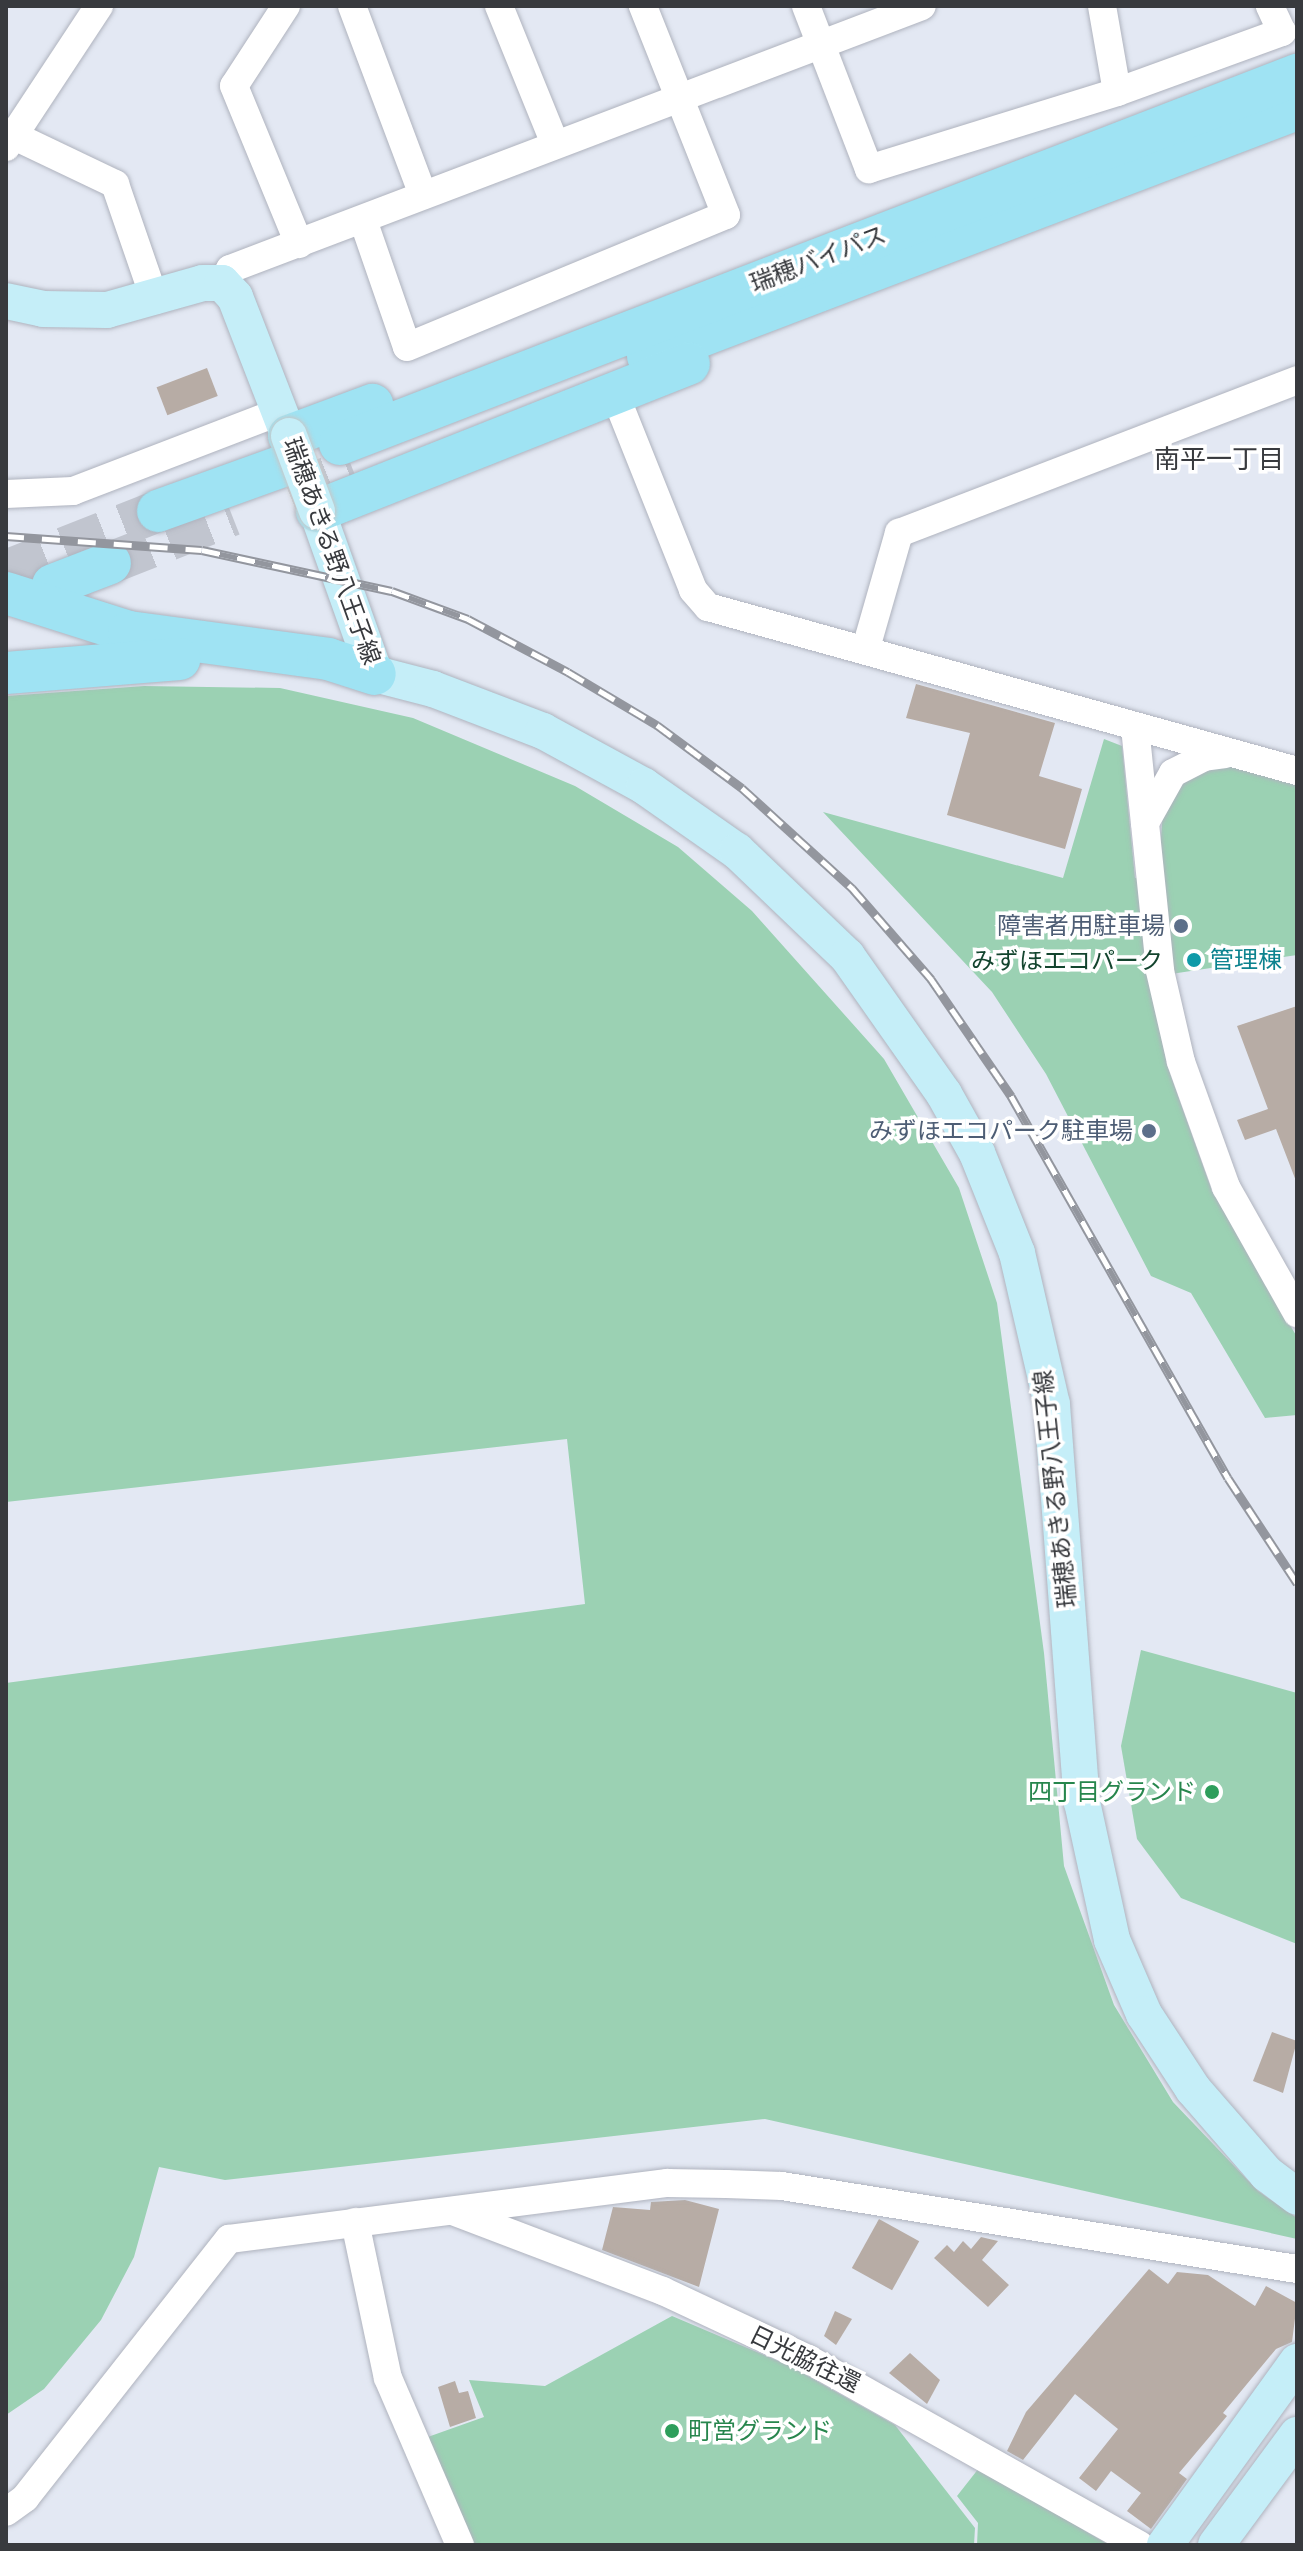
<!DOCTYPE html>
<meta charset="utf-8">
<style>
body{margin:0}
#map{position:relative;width:1303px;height:2551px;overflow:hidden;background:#e3e8f3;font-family:"Archivo Narrow","Noto Sans JP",sans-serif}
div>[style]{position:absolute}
.green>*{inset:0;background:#9bd1b3}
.building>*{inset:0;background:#b7aca5;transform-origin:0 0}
.highway-tunnel>*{height:42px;margin-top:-21px;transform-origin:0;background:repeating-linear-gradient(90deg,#c1c5cf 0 42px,transparent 0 63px)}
.roads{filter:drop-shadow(0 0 2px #afb3be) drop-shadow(0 0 2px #afb3be)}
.minor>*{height:28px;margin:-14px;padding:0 14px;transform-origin:14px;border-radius:14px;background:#fff}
.major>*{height:36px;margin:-18px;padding:0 18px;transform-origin:18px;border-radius:18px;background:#c5eef8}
.highway>*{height:42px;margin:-21px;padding:0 21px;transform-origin:21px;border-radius:21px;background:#9fe3f3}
.rail>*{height:9px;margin-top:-4.5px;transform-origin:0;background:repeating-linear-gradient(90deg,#fff 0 18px,#93969e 0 36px);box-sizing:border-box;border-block:2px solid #93969e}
.bridges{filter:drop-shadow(0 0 2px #c7c8c9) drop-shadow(0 0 2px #c7c8c9)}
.major-bridge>*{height:36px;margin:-18px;padding:0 18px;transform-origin:18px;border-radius:18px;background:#c5eef8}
.dots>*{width:22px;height:22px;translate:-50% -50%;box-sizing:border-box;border:4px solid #fff;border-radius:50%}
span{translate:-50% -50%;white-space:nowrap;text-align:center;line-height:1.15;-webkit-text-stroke:7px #fff;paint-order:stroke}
.street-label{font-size:24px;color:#383a3e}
.service-label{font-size:24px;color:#4e5e75}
.right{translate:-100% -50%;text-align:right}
.culture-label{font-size:24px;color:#0d838f}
.left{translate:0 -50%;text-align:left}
.park-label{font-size:24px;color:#13442e}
.leisure-label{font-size:24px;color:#27864d}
.neighbourhood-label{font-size:26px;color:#383a3e}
.frame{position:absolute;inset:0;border:8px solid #383a3e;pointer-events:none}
</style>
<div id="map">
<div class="green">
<i style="clip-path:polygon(144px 686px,280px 688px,413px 718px,575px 786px,678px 847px,752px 911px,884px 1059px,959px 1188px,997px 1303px,1044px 1653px,1064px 1866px,1114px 2005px,1173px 2102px,1258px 2191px,1297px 2218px,1297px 2239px,765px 2119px,225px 2180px,159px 2167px,134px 2257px,101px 2320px,44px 2389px,6px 2415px,6px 1683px,585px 1604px,567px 1439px,6px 1502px,6px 696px)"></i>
<i style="clip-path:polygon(1104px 739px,1122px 746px,1135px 878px,1158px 875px,1164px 799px,1202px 766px,1227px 765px,1297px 783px,1297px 955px,1171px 974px,1146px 952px,1167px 1065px,1212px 1191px,1297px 1337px,1297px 1415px,1265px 1418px,1191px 1293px,1151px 1276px,1046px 1074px,992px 992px,823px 812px,1063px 878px)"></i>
<i style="clip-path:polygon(1141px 1650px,1297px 1693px,1297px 1944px,1181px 1898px,1137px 1839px,1121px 1746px)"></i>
<i style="clip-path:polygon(672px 2316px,790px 2366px,895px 2425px,975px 2528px,974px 2545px,472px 2545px,425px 2438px,484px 2417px,469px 2380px,545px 2386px)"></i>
<i style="clip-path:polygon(979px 2468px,1109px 2545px,977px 2545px,978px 2523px,957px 2496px)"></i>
</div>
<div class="building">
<i style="left:207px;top:368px;width:30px;height:54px;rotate:69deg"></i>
<i style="clip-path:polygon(916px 684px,1055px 723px,1039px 776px,1082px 789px,1065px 849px,947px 815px,970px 733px,906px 718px)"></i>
<i style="clip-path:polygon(1297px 1006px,1297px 1181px,1296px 1181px,1276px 1129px,1245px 1140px,1237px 1120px,1268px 1109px,1237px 1026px)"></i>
<i style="clip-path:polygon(1272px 2032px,1297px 2041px,1283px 2093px,1253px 2081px)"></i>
<i style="clip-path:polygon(685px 2200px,719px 2209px,699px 2287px,602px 2250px,613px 2207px,650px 2210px,651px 2202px)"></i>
<i style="left:879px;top:2219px;width:46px;height:56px;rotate:29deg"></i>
<i style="clip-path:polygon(981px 2237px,998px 2241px,982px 2260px,1009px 2285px,988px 2307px,934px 2258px,947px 2245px,954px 2252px,963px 2241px,971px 2249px)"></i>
<i style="clip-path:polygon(1149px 2269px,1168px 2284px,1177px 2272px,1208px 2275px,1255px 2306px,1266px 2286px,1297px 2303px,1292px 2342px,1276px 2349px,1223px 2413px,1227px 2416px,1179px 2473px,1187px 2479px,1151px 2529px,1127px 2511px,1141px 2493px,1111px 2471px,1096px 2491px,1079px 2478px,1118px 2429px,1075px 2394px,1023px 2460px,1007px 2451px,1026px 2412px)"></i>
<i style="clip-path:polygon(835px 2311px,852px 2319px,836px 2345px,824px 2336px)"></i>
<i style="clip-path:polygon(910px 2353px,940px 2380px,927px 2404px,889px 2373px)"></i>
<i style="clip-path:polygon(455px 2381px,459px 2393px,468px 2391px,476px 2418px,450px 2427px,438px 2387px)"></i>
</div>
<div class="highway-tunnel">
<i style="left:289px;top:493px;width:68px;rotate:-21.6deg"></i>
<i style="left:110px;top:563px;width:131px;rotate:-21.5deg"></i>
<i style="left:6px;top:571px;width:163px;rotate:-21.5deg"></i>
</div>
<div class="roads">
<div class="minor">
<i style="left:286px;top:6px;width:95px;rotate:123deg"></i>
<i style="left:234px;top:86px;width:171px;rotate:67.6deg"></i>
<i style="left:352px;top:6px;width:202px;rotate:69.4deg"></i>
<i style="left:499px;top:6px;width:149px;rotate:67.9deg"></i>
<i style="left:806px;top:6px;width:175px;rotate:68.9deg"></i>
<i style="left:869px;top:169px;width:260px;rotate:-17.2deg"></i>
<i style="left:1117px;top:92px;width:176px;rotate:-20deg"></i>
<i style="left:1282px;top:32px;width:29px;rotate:-115deg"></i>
<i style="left:1102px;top:6px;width:87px;rotate:80.1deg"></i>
<i style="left:6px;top:132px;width:121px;rotate:25.5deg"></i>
<i style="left:115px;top:184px;width:123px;rotate:71deg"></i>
<i style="left:6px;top:147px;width:169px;rotate:-56.6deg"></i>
<i style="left:363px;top:220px;width:134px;rotate:70.9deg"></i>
<i style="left:407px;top:347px;width:345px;rotate:-22.5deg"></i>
<i style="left:726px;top:215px;width:225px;rotate:-111.7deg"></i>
<i style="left:222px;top:283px;width:16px;rotate:-60deg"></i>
<i style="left:230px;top:269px;width:740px;rotate:-20.81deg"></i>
<i style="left:614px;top:392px;width:213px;rotate:68.2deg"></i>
<i style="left:693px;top:590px;width:23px;rotate:49deg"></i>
<i style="left:708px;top:607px;width:611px;rotate:15.56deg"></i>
<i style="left:6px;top:494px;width:67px;rotate:-2.6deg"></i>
<i style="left:73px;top:491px;width:221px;rotate:-21deg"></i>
<i style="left:866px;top:648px;width:120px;rotate:-74deg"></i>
<i style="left:899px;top:533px;width:426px;rotate:-21deg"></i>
<i style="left:1135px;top:727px;width:245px;rotate:84.1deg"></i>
<i style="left:1160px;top:971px;width:93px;rotate:77deg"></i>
<i style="left:1181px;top:1062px;width:133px;rotate:70.2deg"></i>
<i style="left:1226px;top:1187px;width:145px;rotate:60.6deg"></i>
<i style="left:1145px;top:823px;width:57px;rotate:-60.8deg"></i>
<i style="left:1173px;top:773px;width:35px;rotate:-27deg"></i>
<i style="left:1204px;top:757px;width:21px;rotate:-8deg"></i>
<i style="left:455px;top:2212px;width:222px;rotate:20.8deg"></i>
<i style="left:663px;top:2291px;width:160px;rotate:25.1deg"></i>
<i style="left:808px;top:2359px;width:380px;rotate:29.3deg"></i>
<i style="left:355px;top:2222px;width:159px;rotate:78.1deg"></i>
<i style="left:388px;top:2378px;width:182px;rotate:66.7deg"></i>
<i style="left:6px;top:2512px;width:24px;rotate:-36deg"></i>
<i style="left:25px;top:2498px;width:330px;rotate:-51.8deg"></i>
<i style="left:229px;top:2239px;width:442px;rotate:-7.3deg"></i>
<i style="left:667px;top:2183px;width:59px;rotate:1deg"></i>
<i style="left:726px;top:2184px;width:56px;rotate:2deg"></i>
<i style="left:782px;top:2186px;width:522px;rotate:9.16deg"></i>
</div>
<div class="major">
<i style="left:6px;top:301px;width:38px;rotate:12deg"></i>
<i style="left:43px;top:309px;width:64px;rotate:0.9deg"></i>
<i style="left:107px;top:310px;width:100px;rotate:-15.7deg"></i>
<i style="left:203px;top:283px;width:19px"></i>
<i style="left:222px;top:283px;width:19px;rotate:47deg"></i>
<i style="left:235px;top:297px;width:149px;rotate:68.8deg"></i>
<i style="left:317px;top:511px;width:173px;rotate:70.4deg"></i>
<i style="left:375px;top:674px;width:60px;rotate:14.5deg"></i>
<i style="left:433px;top:689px;width:118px;rotate:20.9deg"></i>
<i style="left:543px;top:731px;width:115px;rotate:28.6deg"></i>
<i style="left:644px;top:786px;width:113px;rotate:35deg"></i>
<i style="left:737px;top:851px;width:152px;rotate:43.7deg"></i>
<i style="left:847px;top:956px;width:169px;rotate:54.9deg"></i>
<i style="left:944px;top:1094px;width:68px;rotate:60.8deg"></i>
<i style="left:977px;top:1153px;width:108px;rotate:68.2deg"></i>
<i style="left:1017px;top:1253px;width:156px;rotate:77deg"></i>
<i style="left:1052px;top:1405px;width:398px;rotate:85.7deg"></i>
<i style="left:1082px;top:1802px;width:141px;rotate:77.7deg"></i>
<i style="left:1112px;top:1940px;width:81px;rotate:66.6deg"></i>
<i style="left:1144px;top:2014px;width:90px;rotate:56.8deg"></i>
<i style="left:1193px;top:2089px;width:113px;rotate:49deg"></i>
<i style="left:1267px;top:2174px;width:38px;rotate:37deg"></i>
<i style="left:1165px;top:2545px;width:226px;rotate:-54.2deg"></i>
<i style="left:1216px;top:2545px;width:137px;rotate:-53.6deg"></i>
</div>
<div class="highway">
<i style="left:648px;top:356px;width:694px;rotate:-20.84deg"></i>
<i style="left:289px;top:436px;width:89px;rotate:-20.5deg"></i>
<i style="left:340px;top:444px;width:1026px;rotate:-21.09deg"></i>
<i style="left:158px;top:511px;width:130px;rotate:-19.8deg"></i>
<i style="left:317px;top:511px;width:400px;rotate:-21.6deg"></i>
<i style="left:53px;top:585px;width:61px;rotate:-21.1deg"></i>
<i style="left:6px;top:593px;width:129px;rotate:17.6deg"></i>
<i style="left:129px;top:632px;width:201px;rotate:7.7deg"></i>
<i style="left:328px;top:659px;width:49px;rotate:17.7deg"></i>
<i style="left:6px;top:673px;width:174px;rotate:-4.6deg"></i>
</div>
</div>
<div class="rail">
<i style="left:6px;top:536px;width:196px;rotate:4.1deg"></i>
<i style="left:202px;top:550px;width:194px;rotate:12.2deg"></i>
<i style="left:392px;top:591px;width:81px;rotate:20.2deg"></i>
<i style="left:468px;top:619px;width:113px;rotate:27.9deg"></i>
<i style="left:568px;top:672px;width:104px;rotate:30.8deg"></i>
<i style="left:657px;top:725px;width:106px;rotate:36.5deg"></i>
<i style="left:742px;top:788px;width:149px;rotate:42.3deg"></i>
<i style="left:852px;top:888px;width:121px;rotate:49deg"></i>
<i style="left:931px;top:979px;width:142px;rotate:55.6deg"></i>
<i style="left:1011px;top:1096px;width:439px;rotate:60.4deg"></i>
<i style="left:1228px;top:1478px;width:126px;rotate:56.7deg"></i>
</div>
<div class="bridges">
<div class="major-bridge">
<i style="left:289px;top:436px;width:80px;rotate:69.5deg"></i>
</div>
</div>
<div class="dots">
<i style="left:1181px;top:926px;background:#5c6f8a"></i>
<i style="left:1194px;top:960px;background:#0f9aa8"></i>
<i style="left:1149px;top:1131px;background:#5c6f8a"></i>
<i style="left:1212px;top:1792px;background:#2e9e5b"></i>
<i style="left:672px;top:2431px;background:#2e9e5b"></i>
</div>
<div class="street-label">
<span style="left:818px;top:259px;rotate:-21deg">瑞穂バイパス</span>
<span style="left:332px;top:551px;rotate:70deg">瑞穂あきる野八王子線</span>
<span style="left:1055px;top:1489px;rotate:-96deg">瑞穂あきる野八王子線</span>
<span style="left:805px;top:2359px;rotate:26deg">日光脇往還</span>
</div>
<div class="service-label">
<span class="right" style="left:1165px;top:926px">障害者用駐車場</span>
<span class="right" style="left:1133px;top:1131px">みずほエコパーク駐車場</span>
</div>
<div class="culture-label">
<span class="left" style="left:1210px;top:960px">管理棟</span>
</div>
<div class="park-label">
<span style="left:1067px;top:961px">みずほエコパーク</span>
</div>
<div class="leisure-label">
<span class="right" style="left:1196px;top:1792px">四丁目グランド</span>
<span class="left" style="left:688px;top:2431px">町営グランド</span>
</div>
<div class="neighbourhood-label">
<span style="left:1219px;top:459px">南平一丁目</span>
</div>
<div class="frame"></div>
</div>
